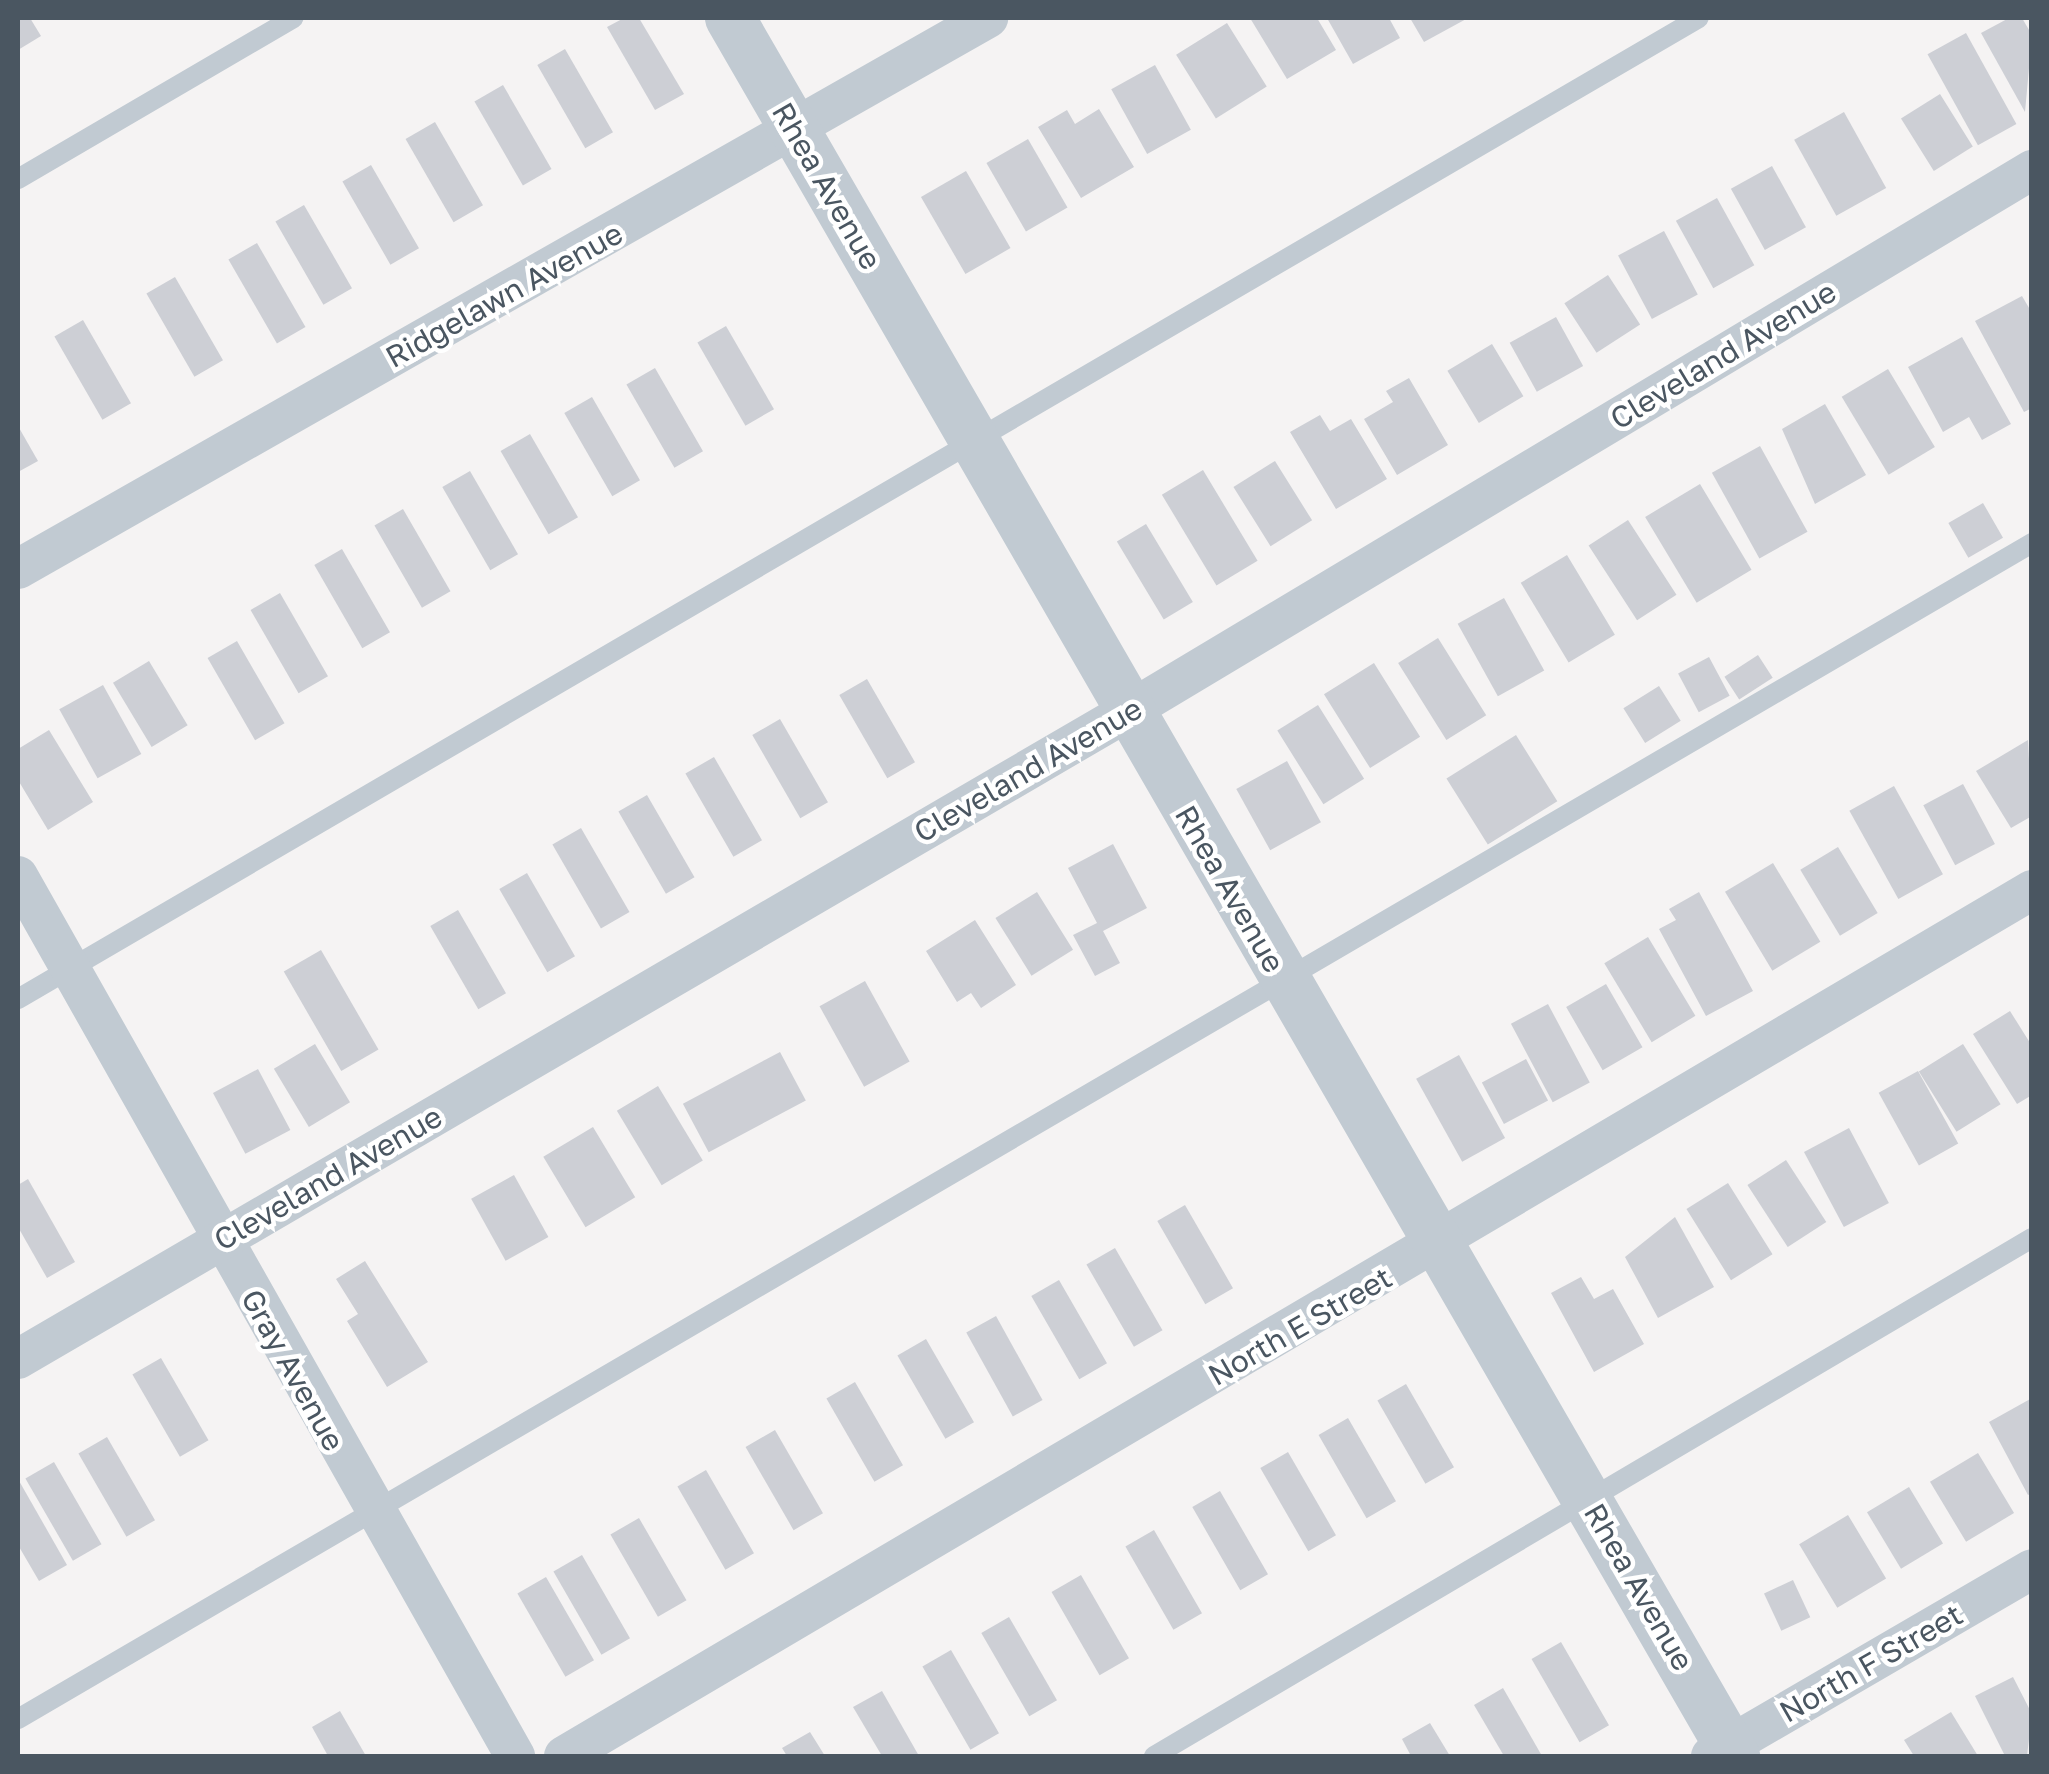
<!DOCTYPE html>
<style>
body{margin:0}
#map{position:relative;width:2049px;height:1774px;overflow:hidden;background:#f5f3f3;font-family:"Golos Text",sans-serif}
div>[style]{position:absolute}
.building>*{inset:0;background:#cdcfd5;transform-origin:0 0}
.service>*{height:20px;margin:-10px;padding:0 10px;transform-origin:10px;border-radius:10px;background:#c1cad2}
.minor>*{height:40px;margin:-20px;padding:0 20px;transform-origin:20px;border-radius:20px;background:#c1cad2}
.tertiary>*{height:50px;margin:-25px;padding:0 25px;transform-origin:25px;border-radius:25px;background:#c1cad2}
span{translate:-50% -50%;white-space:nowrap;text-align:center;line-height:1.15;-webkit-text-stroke:9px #fff;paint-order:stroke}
.street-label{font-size:30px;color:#4a5661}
.frame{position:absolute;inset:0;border:20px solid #4a5661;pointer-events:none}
</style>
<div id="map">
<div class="building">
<i style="clip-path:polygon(18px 18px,30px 18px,41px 36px,18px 50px)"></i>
<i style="clip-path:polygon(624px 18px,639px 18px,684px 94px,655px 110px,607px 27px)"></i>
<i style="clip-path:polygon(1250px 18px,1317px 18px,1336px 50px,1287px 79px)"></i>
<i style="clip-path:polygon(1327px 18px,1389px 18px,1400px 38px,1353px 64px)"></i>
<i style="clip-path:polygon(1410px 18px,1468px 18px,1424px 42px)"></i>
<i style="clip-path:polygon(2009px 18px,2022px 18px,2032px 35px,2025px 112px,1981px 33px)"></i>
<i style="left:1227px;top:23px;width:75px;height:60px;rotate:58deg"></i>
<i style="left:1966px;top:33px;width:104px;height:44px;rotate:61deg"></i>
<i style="left:565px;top:49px;width:96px;height:32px;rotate:60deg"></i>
<i style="left:1155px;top:65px;width:74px;height:50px;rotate:61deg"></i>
<i style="left:503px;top:85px;width:97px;height:33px;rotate:60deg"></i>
<i style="left:1940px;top:94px;width:62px;height:46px;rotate:58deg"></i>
<i style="clip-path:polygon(1099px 109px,1134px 167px,1081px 198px,1038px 127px,1067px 110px,1075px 124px)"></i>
<i style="left:1844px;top:112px;width:87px;height:57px;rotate:61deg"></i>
<i style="left:435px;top:122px;width:96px;height:34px;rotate:60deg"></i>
<i style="left:1028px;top:139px;width:79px;height:48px;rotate:60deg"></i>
<i style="left:371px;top:165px;width:96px;height:33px;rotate:60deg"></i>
<i style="left:1772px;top:166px;width:70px;height:47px;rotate:61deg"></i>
<i style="left:966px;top:171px;width:89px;height:52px;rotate:60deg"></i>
<i style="left:1717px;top:198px;width:77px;height:47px;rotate:61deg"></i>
<i style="left:304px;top:205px;width:96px;height:33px;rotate:60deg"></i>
<i style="left:1664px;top:231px;width:72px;height:52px;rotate:62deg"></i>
<i style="left:257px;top:243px;width:97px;height:33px;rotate:60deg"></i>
<i style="left:1608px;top:275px;width:59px;height:52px;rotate:57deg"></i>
<i style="left:175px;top:277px;width:96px;height:33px;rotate:60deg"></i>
<i style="clip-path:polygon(2022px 296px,2032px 313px,2032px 408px,2024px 412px,1975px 321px)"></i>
<i style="left:1556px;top:317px;width:56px;height:53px;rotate:61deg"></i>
<i style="left:83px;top:320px;width:96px;height:33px;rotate:60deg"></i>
<i style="left:726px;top:326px;width:96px;height:33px;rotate:60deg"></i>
<i style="clip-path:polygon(1962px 337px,2011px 424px,1982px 440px,1969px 417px,1943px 432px,1908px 367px)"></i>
<i style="left:1492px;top:344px;width:61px;height:52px;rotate:59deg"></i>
<i style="left:655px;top:368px;width:96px;height:33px;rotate:60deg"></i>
<i style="left:1888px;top:369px;width:91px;height:54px;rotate:59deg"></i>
<i style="clip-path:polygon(1409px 378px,1448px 445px,1397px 475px,1364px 419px,1393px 402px,1386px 391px)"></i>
<i style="left:592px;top:397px;width:96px;height:32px;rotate:60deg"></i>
<i style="clip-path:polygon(1825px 404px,1866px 475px,1815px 504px,1782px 429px)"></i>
<i style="clip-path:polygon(1320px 415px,1330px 431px,1351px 419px,1387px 479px,1336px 509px,1290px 432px)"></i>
<i style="clip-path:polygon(18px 426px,38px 461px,18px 472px)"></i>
<i style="left:530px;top:434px;width:96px;height:34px;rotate:60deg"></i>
<i style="left:1760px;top:446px;width:98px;height:55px;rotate:61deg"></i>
<i style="left:1275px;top:461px;width:70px;height:49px;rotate:58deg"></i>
<i style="left:1203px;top:470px;width:106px;height:48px;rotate:59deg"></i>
<i style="left:470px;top:471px;width:96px;height:32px;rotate:60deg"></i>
<i style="left:1700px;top:484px;width:100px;height:64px;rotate:59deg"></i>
<i style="left:1983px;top:503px;width:40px;height:40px;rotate:60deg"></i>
<i style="left:403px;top:509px;width:95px;height:33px;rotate:60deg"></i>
<i style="left:1628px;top:520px;width:89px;height:47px;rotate:57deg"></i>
<i style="left:1146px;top:524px;width:91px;height:34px;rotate:59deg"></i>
<i style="left:342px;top:549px;width:96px;height:32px;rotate:60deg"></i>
<i style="left:1567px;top:555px;width:93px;height:54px;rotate:59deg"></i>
<i style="left:280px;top:593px;width:96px;height:34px;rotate:60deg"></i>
<i style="left:1504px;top:598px;width:83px;height:53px;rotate:61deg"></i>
<i style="left:1438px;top:638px;width:91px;height:47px;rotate:58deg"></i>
<i style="left:237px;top:641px;width:95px;height:34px;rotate:60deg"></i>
<i style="left:1758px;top:655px;width:27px;height:40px;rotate:57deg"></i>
<i style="left:1709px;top:657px;width:44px;height:35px;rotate:62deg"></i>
<i style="left:149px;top:661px;width:75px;height:42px;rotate:59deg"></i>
<i style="left:1374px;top:663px;width:87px;height:59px;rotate:58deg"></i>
<i style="left:867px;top:679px;width:96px;height:32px;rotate:60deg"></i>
<i style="left:103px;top:685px;width:79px;height:50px;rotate:61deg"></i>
<i style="left:1659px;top:686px;width:41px;height:42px;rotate:58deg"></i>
<i style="left:1318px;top:705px;width:87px;height:48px;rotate:58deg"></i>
<i style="left:780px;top:719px;width:96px;height:32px;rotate:60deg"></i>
<i style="clip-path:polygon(49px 730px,93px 802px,48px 830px,18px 780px,18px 749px)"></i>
<i style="left:1516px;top:735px;width:78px;height:82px;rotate:58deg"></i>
<i style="clip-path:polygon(2028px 740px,2032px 816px,2011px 828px,1976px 771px)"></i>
<i style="left:714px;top:757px;width:96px;height:33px;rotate:60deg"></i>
<i style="left:1287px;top:761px;width:70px;height:58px;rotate:61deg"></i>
<i style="left:1963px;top:784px;width:68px;height:45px;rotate:62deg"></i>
<i style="left:1894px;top:786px;width:101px;height:51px;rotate:61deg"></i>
<i style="left:647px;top:795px;width:95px;height:33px;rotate:60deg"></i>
<i style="left:581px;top:828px;width:97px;height:33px;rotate:60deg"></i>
<i style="clip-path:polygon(1113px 844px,1147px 908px,1103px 931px,1120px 963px,1095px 976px,1073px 935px,1097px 923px,1068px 868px)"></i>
<i style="left:1838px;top:847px;width:77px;height:44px;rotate:59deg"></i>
<i style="left:1773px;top:863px;width:92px;height:56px;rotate:59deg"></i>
<i style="left:527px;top:873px;width:96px;height:32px;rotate:60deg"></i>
<i style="left:1037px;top:892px;width:68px;height:49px;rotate:58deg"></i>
<i style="clip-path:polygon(1699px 892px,1753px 991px,1706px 1016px,1659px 929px,1676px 920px,1669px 909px)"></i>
<i style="left:458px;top:910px;width:96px;height:32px;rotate:60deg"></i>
<i style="clip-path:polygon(975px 920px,1016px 985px,981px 1008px,971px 993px,957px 1002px,926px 951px)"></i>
<i style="left:1648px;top:937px;width:92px;height:51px;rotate:59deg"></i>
<i style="left:321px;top:950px;width:115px;height:43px;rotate:60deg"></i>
<i style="left:865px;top:981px;width:92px;height:52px;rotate:61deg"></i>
<i style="left:1606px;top:984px;width:73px;height:46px;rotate:60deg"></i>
<i style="left:1548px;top:1004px;width:89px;height:42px;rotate:62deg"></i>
<i style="clip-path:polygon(2010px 1011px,2032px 1046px,2032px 1095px,2017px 1104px,1973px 1034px)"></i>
<i style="left:315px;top:1044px;width:68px;height:48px;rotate:59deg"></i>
<i style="left:1963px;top:1044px;width:71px;height:52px;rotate:58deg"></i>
<i style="left:780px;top:1052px;width:55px;height:110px;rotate:62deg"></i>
<i style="left:1459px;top:1055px;width:95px;height:49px;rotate:61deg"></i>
<i style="left:1526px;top:1059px;width:47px;height:50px;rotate:62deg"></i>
<i style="left:258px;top:1069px;width:69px;height:51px;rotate:62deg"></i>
<i style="left:1918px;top:1071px;width:83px;height:45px;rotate:61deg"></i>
<i style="left:658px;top:1086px;width:87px;height:48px;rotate:59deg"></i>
<i style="left:593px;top:1127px;width:82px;height:58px;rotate:59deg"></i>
<i style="left:1849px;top:1128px;width:85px;height:51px;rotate:62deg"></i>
<i style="left:1786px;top:1160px;width:74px;height:46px;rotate:57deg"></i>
<i style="left:514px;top:1175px;width:71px;height:49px;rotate:61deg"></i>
<i style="clip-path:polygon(28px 1179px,75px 1262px,47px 1278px,18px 1227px,18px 1185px)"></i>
<i style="left:1728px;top:1183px;width:84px;height:49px;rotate:58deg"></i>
<i style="left:1185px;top:1205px;width:96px;height:32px;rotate:60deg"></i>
<i style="clip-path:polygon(1675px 1217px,1714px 1287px,1658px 1318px,1625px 1257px)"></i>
<i style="left:1115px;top:1248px;width:95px;height:33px;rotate:60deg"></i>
<i style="clip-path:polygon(365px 1261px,428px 1362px,387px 1387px,347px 1321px,358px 1314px,336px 1279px)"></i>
<i style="clip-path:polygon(1581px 1277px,1594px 1299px,1613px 1289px,1644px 1344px,1594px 1372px,1551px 1293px)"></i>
<i style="left:1059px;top:1280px;width:96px;height:32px;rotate:60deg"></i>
<i style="left:996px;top:1316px;width:96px;height:34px;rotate:61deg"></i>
<i style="left:926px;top:1339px;width:96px;height:33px;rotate:60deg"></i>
<i style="left:161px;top:1358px;width:95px;height:33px;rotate:60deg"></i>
<i style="left:855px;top:1382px;width:96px;height:33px;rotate:60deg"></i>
<i style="left:1406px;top:1384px;width:96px;height:33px;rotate:60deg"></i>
<i style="clip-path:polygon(2032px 1398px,2032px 1493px,2028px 1495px,1989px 1422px)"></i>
<i style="left:1348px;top:1418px;width:96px;height:34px;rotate:60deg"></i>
<i style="left:775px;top:1430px;width:96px;height:34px;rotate:60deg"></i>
<i style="left:107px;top:1437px;width:96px;height:33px;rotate:60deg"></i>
<i style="left:1288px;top:1452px;width:96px;height:32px;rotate:60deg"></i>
<i style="left:1978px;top:1453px;width:70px;height:56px;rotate:59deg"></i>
<i style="left:54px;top:1462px;width:95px;height:33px;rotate:60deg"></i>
<i style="left:706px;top:1470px;width:96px;height:33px;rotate:60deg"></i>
<i style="clip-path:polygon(18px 1479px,67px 1565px,39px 1581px,18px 1545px)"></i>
<i style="left:1909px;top:1487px;width:66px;height:49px;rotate:59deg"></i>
<i style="left:1220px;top:1491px;width:96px;height:32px;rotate:60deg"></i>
<i style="left:1848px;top:1515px;width:74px;height:57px;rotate:59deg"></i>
<i style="left:639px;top:1518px;width:95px;height:33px;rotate:60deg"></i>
<i style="left:1154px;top:1530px;width:96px;height:33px;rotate:60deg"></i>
<i style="left:582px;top:1555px;width:96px;height:33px;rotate:60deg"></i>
<i style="left:1081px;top:1575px;width:96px;height:34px;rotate:60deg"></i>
<i style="left:546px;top:1577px;width:96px;height:33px;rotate:60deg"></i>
<i style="left:1793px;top:1580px;width:41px;height:32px;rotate:65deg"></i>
<i style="left:1009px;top:1617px;width:96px;height:32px;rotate:60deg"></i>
<i style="left:1561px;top:1642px;width:96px;height:34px;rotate:60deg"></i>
<i style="left:951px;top:1650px;width:96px;height:33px;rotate:60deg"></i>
<i style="clip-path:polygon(2013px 1677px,2032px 1714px,2027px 1756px,2005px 1756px,1975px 1696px)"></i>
<i style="clip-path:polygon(1503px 1688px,1542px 1756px,1504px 1756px,1474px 1705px)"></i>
<i style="clip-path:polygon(882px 1691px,919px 1756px,882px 1756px,853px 1707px)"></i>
<i style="clip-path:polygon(340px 1711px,366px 1756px,328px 1756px,312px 1727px)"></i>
<i style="clip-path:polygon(1951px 1712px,1978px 1756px,1914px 1756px,1904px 1740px)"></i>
<i style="clip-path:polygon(1430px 1723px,1450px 1756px,1411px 1756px,1402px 1739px)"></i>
<i style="clip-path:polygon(810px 1732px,825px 1756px,787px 1756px,782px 1748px)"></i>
</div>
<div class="service">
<i style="left:18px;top:179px;width:319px;rotate:-30.3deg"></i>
<i style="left:18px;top:999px;width:1946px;rotate:-30.27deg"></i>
<i style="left:18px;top:1719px;width:2332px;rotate:-30.28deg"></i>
<i style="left:1154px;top:1756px;width:1019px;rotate:-30.54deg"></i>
</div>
<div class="minor">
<i style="left:18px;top:569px;width:1116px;rotate:-29.6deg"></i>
<i style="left:18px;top:876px;width:1011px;rotate:60.54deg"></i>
<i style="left:18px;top:1359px;width:1284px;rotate:-30.26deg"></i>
<i style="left:1127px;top:712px;width:1055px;rotate:-30.92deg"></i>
<i style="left:564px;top:1756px;width:1704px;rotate:-30.54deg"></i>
<i style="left:1711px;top:1756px;width:371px;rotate:-30.2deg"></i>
</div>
<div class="tertiary">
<i style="left:730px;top:18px;width:2008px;rotate:59.96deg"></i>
</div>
<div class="street-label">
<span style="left:827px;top:186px;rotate:60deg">Rhea Avenue</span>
<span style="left:504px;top:295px;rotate:-29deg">Ridgelawn Avenue</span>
<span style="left:1723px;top:355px;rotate:-31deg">Cleveland Avenue</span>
<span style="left:1028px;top:770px;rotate:-30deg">Cleveland Avenue</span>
<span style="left:1230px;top:889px;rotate:60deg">Rhea Avenue</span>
<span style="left:328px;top:1178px;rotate:-30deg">Cleveland Avenue</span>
<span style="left:1300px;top:1326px;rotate:-30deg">North E Street</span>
<span style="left:293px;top:1370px;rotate:61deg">Gray Avenue</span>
<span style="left:1639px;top:1587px;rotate:60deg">Rhea Avenue</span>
<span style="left:1871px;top:1663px;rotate:-30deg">North F Street</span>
</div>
<div class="frame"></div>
</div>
